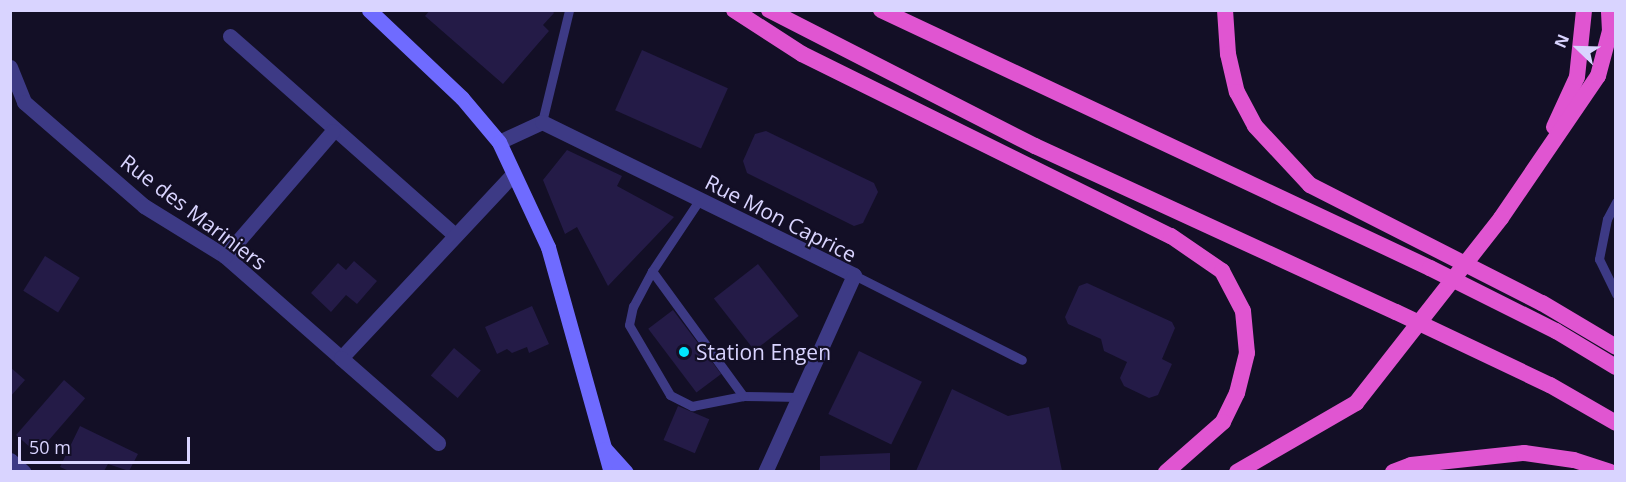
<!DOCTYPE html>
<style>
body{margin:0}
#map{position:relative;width:1626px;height:482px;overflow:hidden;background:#130f26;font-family:"Open Sans",sans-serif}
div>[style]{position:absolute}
.building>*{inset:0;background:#241b47;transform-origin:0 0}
.service>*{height:9px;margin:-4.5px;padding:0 4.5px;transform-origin:4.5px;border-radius:4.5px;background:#3d3a85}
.minor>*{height:15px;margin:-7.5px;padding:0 7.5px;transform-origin:7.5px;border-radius:7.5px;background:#3d3a85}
.secondary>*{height:15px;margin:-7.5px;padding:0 7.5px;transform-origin:7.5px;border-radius:7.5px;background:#6f6bff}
.trunk>*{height:16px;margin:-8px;padding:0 8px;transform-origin:8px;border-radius:8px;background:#e055d1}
.trunk-bridge>*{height:16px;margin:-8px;padding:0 8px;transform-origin:8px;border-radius:8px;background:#e055d1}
.dots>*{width:16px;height:16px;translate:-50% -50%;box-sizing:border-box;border:3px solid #130f26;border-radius:50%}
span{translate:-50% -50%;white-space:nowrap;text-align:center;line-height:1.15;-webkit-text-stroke:4.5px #130f26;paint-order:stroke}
.street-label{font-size:21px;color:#d9d4ff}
.poi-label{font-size:21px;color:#d9d4ff}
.left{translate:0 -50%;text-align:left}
.frame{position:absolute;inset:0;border:12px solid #d9d4ff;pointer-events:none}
.north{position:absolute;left:1548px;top:18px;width:60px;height:60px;-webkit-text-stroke:4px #130f26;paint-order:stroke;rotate:293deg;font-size:16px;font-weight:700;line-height:24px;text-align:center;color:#d9d4ff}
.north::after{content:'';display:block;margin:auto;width:21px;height:27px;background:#d9d4ff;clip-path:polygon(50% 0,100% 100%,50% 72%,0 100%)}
.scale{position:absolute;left:18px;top:437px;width:172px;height:27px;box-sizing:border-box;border:3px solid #d9d4ff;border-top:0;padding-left:8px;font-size:18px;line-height:21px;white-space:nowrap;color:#d9d4ff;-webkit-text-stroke:4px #130f26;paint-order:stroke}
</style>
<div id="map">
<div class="building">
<i style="clip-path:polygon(430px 10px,552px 10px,554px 13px,543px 25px,549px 31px,503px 84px,425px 16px)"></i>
<i style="left:642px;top:50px;width:94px;height:66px;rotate:24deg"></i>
<i style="clip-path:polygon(766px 131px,874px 183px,878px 192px,863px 223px,854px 226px,747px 173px,743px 161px,755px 134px)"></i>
<i style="clip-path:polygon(567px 150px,622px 176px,617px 186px,674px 217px,608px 286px,577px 227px,565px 234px,543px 180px)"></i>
<i style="left:45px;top:256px;width:41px;height:41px;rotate:32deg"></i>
<i style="clip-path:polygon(354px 261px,377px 281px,357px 304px,346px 295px,331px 312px,311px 293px,338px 263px,346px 270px)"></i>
<i style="left:758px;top:264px;width:66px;height:56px;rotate:52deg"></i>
<i style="clip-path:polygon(1087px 283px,1172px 322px,1175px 328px,1162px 359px,1172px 364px,1158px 395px,1149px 398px,1124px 386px,1120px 378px,1127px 362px,1104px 351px,1101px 339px,1068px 324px,1065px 317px,1079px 286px)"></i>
<i style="clip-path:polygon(532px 306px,549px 344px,529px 353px,527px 347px,512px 353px,507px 349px,497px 354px,485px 327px)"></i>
<i style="left:673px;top:310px;width:80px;height:31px;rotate:53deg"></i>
<i style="left:454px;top:348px;width:35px;height:36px;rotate:40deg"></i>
<i style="left:859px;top:351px;width:70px;height:70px;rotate:26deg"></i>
<i style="clip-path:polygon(10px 367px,25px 380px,10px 397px)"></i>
<i style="left:64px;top:380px;width:28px;height:73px;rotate:41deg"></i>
<i style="clip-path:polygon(952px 389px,1008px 416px,1049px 407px,1062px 471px,916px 471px)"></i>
<i style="left:678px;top:406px;width:34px;height:37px;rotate:23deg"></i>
<i style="clip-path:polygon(80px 426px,138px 454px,129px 471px,108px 464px,104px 471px,69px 471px,60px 467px)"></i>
<i style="clip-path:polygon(890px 453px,890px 471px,820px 471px,820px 456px)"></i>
</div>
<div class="service">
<i style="left:542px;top:122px;width:115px;rotate:-76.4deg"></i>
<i style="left:700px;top:199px;width:87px;rotate:123.7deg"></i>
<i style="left:652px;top:271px;width:40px;rotate:118deg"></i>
<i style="left:633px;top:306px;width:19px;rotate:102deg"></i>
<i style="left:629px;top:325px;width:81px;rotate:59.6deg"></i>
<i style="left:670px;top:395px;width:25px;rotate:27deg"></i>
<i style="left:692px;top:406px;width:52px;rotate:-11.1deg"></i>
<i style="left:743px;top:396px;width:56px;rotate:1deg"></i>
<i style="left:1616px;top:202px;width:19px;rotate:118deg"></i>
<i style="left:1607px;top:219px;width:41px;rotate:101.3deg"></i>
<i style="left:1599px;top:259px;width:39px;rotate:64deg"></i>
<i style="left:652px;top:271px;width:155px;rotate:53.9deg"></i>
<i style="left:854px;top:275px;width:188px;rotate:26.8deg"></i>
</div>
<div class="minor">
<i style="left:230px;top:36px;width:300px;rotate:41.5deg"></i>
<i style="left:10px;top:67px;width:38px;rotate:68deg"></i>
<i style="left:24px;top:102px;width:159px;rotate:40.9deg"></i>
<i style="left:144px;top:206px;width:95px;rotate:31.7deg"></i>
<i style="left:225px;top:256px;width:154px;rotate:41.3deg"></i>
<i style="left:341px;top:358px;width:250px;rotate:-46.9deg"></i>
<i style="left:499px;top:142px;width:47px;rotate:-24.9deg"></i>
<i style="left:542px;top:122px;width:347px;rotate:26.1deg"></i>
<i style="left:854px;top:275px;width:216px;rotate:114.3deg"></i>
<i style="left:225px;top:256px;width:165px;rotate:-49.2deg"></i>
<i style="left:341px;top:358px;width:129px;rotate:41.2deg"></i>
<i style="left:10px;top:460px;width:18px;rotate:41deg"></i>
</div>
<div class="secondary">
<i style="left:369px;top:10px;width:128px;rotate:43.4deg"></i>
<i style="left:462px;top:98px;width:57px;rotate:49.9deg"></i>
<i style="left:499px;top:142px;width:116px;rotate:65deg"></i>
<i style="left:548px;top:247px;width:234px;rotate:74.4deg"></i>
<i style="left:605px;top:449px;width:31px;rotate:48deg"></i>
</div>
<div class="trunk">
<i style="left:734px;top:10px;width:81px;rotate:32.9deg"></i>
<i style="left:802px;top:54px;width:411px;rotate:26.3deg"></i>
<i style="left:1171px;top:236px;width:62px;rotate:34.5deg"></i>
<i style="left:1222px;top:271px;width:45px;rotate:62.3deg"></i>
<i style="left:1243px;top:311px;width:42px;rotate:84.6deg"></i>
<i style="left:1247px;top:353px;width:41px;rotate:104deg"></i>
<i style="left:1237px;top:393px;width:32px;rotate:116deg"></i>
<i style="left:1223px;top:422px;width:76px;rotate:138.7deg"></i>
<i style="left:769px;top:10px;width:299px;rotate:27.1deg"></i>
<i style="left:1035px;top:146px;width:397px;rotate:24.7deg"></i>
<i style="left:1396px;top:312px;width:170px;rotate:25.4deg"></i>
<i style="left:1550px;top:385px;width:76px;rotate:29.9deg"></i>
<i style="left:881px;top:10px;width:607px;rotate:25.17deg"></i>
<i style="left:1430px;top:268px;width:141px;rotate:26.6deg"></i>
<i style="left:1556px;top:331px;width:70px;rotate:31deg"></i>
<i style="left:1225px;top:10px;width:44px;rotate:86.1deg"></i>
<i style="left:1228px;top:54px;width:39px;rotate:77deg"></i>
<i style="left:1237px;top:92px;width:38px;rotate:62deg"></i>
<i style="left:1255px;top:126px;width:81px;rotate:47deg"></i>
<i style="left:1310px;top:185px;width:260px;rotate:27deg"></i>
<i style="left:1542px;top:303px;width:86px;rotate:30.7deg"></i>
<i style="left:1554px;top:127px;width:55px;rotate:-65.3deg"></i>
<i style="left:1577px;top:77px;width:67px;rotate:-84deg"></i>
<i style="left:1501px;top:218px;width:172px;rotate:-55.7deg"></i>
<i style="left:1598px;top:76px;width:47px;rotate:-75.1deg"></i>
<i style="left:1610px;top:31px;width:21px;rotate:-93deg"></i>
<i style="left:1393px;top:472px;width:19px;rotate:-21deg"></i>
<i style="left:1411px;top:465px;width:114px;rotate:-6.1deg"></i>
<i style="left:1524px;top:453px;width:50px;rotate:8deg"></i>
<i style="left:1574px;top:460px;width:38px;rotate:18deg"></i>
</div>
<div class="trunk-bridge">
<i style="left:1237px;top:472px;width:138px;rotate:-30.1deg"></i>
<i style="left:1356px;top:403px;width:235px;rotate:-51.9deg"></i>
</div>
<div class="dots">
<i style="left:684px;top:352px;background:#00e5ff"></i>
</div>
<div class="street-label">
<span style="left:194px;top:212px;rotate:37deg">Rue des Mariniers</span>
<span style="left:781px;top:218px;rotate:27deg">Rue Mon Caprice</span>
</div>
<div class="poi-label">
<span class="left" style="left:696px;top:352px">Station Engen</span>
</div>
<div class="frame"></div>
<div class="north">N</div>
<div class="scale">50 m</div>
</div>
